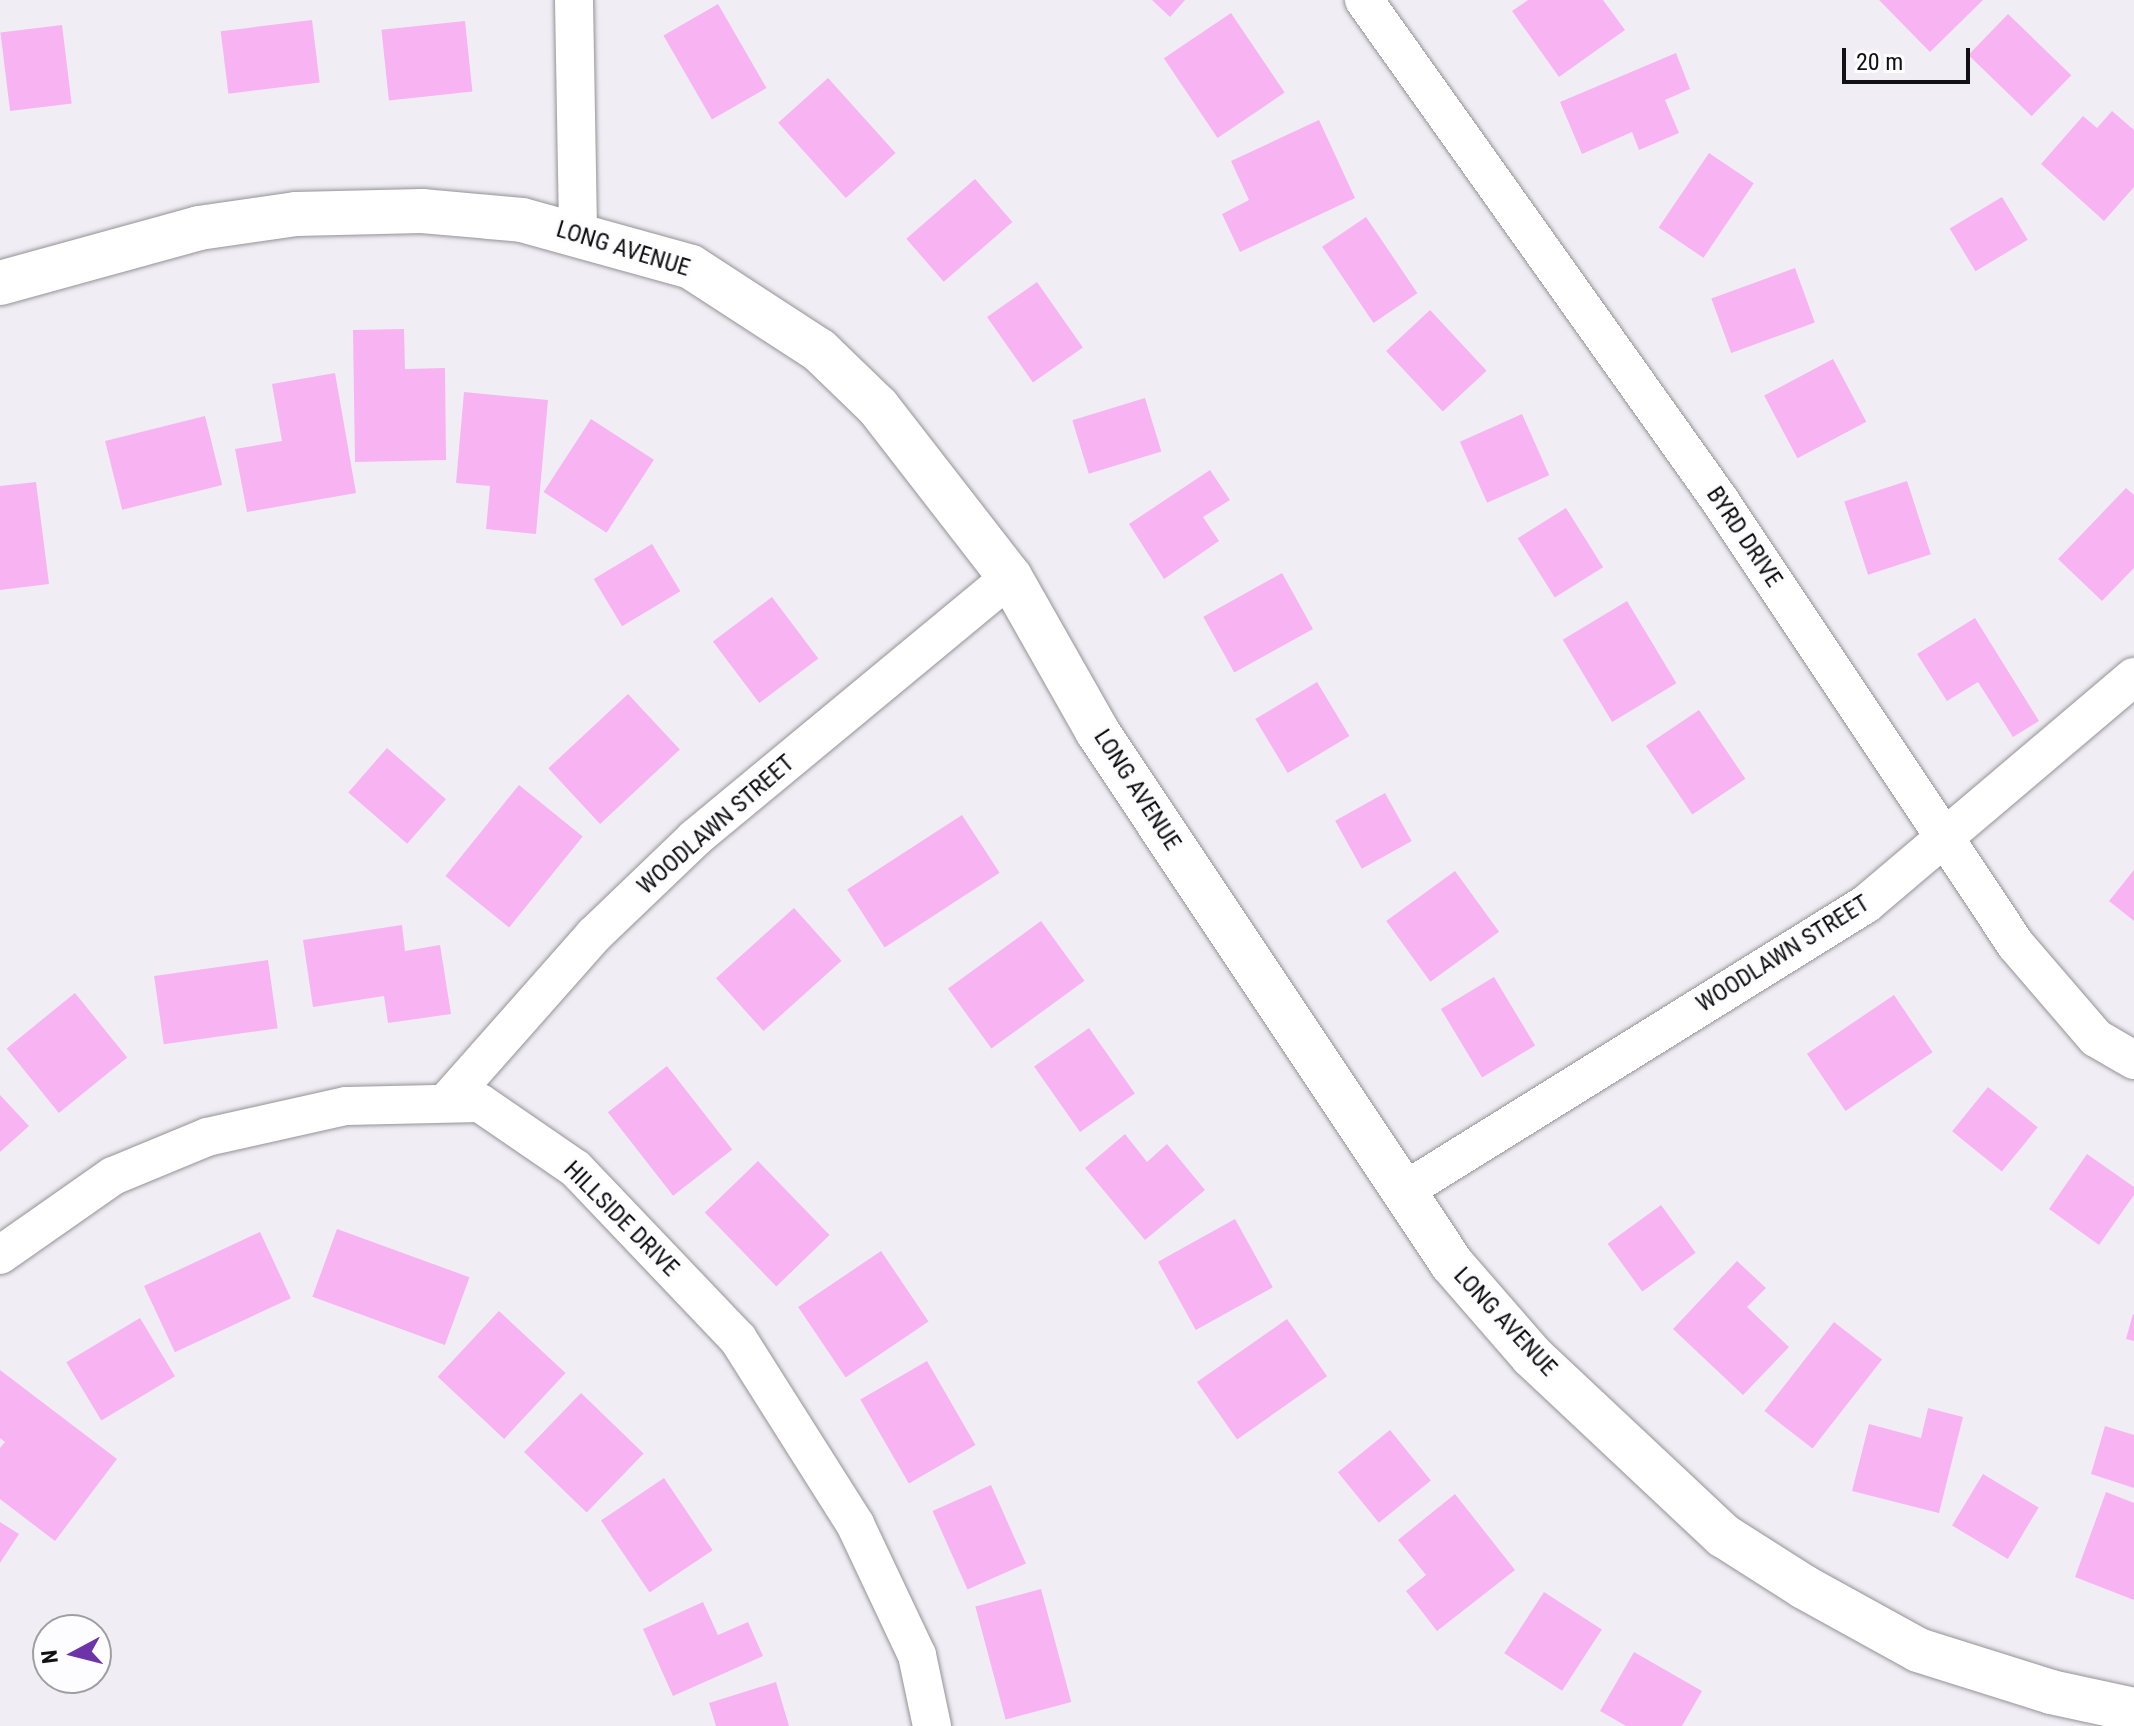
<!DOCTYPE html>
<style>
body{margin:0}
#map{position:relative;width:2134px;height:1726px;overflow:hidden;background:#f0eef4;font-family:"Roboto Condensed",sans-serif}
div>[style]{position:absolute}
.building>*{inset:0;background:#f8b3f2;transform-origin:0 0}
.roads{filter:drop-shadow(0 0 2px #949397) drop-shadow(0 0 2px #949397)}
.street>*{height:38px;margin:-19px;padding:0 19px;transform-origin:19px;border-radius:19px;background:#fff}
.secondary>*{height:44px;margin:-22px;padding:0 22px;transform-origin:22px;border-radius:22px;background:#fff}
span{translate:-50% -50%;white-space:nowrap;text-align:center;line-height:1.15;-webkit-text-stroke:7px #fdfcff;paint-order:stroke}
.street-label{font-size:24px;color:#111012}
.north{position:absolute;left:32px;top:1614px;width:80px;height:80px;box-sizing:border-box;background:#fdfcff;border:2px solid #9f9ea0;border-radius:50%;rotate:263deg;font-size:22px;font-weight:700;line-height:32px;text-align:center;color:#111012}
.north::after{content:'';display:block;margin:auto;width:28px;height:36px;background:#6d34aa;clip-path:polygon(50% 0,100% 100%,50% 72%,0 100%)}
.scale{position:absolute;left:1842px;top:48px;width:128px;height:36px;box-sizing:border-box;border:4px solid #111012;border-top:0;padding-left:10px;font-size:24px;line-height:28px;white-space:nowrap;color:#111012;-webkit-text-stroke:6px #fdfcff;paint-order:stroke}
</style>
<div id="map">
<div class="building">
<i style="clip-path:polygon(1152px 0,1185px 0,1170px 17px)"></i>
<i style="clip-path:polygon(1528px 0,1603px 0,1625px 30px,1559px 77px,1512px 11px)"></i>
<i style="clip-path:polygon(1879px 0,1983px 0,1930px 52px)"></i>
<i style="left:718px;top:4px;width:97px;height:63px;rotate:60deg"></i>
<i style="left:1231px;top:13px;width:96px;height:81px;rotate:56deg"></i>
<i style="left:2008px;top:14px;width:88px;height:57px;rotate:44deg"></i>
<i style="left:312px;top:20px;width:63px;height:92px;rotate:83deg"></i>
<i style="left:465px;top:21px;width:71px;height:84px;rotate:84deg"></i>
<i style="left:62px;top:25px;width:79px;height:62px;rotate:83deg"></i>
<i style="clip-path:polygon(1676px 53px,1690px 89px,1665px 100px,1679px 133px,1639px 150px,1632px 132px,1582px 154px,1560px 102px)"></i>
<i style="left:828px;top:78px;width:101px;height:67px;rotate:48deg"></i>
<i style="clip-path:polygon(2112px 111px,2134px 130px,2134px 187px,2104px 221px,2041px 164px,2083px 116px,2097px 128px)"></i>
<i style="clip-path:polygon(1319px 120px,1355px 198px,1240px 252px,1222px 214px,1249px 200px,1231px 161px)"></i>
<i style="left:1709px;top:153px;width:54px;height:90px;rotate:34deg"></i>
<i style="left:975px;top:179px;width:57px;height:91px;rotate:49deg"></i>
<i style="left:2002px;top:197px;width:50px;height:61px;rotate:59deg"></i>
<i style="left:1366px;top:217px;width:92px;height:53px;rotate:56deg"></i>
<i style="left:1795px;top:268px;width:58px;height:89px;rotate:70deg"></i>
<i style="left:1037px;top:282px;width:80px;height:61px;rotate:55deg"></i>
<i style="left:1430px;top:310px;width:83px;height:60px;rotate:47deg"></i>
<i style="clip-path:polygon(404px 329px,405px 369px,445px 368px,446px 460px,355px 462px,353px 330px)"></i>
<i style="left:1833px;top:359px;width:71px;height:78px;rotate:62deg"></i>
<i style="clip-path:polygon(335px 373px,356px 493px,247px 512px,235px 449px,282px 441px,272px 384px)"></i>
<i style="clip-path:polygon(464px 392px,548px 400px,536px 534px,486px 529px,490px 486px,456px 483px)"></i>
<i style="left:1145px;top:398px;width:56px;height:76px;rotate:73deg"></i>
<i style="left:1522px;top:414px;width:67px;height:68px;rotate:66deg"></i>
<i style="left:205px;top:416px;width:71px;height:103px;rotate:76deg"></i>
<i style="left:591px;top:419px;width:75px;height:87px;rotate:33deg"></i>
<i style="clip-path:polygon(1210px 470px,1230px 500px,1203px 517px,1219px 541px,1164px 579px,1129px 524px)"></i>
<i style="left:1907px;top:481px;width:77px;height:66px;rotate:72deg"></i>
<i style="clip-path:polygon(36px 482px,49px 584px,0 590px,0 486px)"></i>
<i style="clip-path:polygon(2126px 488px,2134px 495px,2134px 568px,2102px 601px,2058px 559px)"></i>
<i style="left:1566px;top:508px;width:70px;height:57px;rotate:58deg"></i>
<i style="left:652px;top:544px;width:55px;height:68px;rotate:59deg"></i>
<i style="left:1282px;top:573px;width:64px;height:90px;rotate:61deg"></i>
<i style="left:772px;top:597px;width:77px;height:74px;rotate:53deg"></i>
<i style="left:1627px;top:601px;width:96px;height:75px;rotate:59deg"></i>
<i style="clip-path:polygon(1975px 618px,2039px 721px,2013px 737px,1978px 682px,1947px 701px,1917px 654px)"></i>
<i style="left:1317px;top:682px;width:63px;height:72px;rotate:59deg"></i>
<i style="left:628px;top:694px;width:76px;height:109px;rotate:47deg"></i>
<i style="left:1699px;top:710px;width:83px;height:64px;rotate:56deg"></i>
<i style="left:387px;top:748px;width:78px;height:59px;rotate:41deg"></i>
<i style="left:519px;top:785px;width:82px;height:117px;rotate:39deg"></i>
<i style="left:1385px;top:793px;width:55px;height:57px;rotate:61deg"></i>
<i style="left:962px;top:815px;width:69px;height:137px;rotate:57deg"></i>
<i style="clip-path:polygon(2134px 870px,2134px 921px,2109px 901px)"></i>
<i style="left:1455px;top:871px;width:75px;height:85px;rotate:54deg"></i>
<i style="left:794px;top:908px;width:71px;height:105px;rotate:48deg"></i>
<i style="left:1041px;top:921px;width:74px;height:115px;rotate:54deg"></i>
<i style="clip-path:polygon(402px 925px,405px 951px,440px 945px,451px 1014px,388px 1023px,384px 996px,313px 1007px,303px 940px)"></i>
<i style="left:268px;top:960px;width:69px;height:115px;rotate:82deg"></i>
<i style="left:1494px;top:977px;width:80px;height:62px;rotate:59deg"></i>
<i style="left:75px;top:993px;width:83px;height:88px;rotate:51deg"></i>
<i style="left:1894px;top:995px;width:69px;height:105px;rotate:56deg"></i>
<i style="left:1089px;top:1028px;width:80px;height:67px;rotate:55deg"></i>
<i style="left:667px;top:1066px;width:106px;height:75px;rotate:52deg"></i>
<i style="left:1988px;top:1087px;width:64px;height:57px;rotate:39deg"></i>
<i style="clip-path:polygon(0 1095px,29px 1126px,0 1152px)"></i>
<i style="clip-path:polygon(1125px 1134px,1147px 1162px,1167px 1144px,1205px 1190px,1145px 1240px,1085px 1168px)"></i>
<i style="clip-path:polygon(2087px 1154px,2134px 1187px,2134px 1195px,2099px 1245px,2049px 1209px)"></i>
<i style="left:758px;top:1161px;width:103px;height:74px;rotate:46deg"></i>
<i style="left:1661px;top:1205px;width:59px;height:66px;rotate:54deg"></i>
<i style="left:1235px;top:1219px;width:78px;height:88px;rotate:61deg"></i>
<i style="left:337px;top:1229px;width:141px;height:72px;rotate:20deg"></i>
<i style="left:260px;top:1232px;width:73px;height:128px;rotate:65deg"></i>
<i style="left:881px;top:1251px;width:85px;height:100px;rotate:56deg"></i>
<i style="clip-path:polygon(1737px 1261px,1766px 1288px,1747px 1307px,1789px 1347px,1743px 1395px,1673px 1329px)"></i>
<i style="left:499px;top:1311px;width:91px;height:90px;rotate:43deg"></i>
<i style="clip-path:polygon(2133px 1314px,2134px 1315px,2134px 1341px,2126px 1339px)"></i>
<i style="left:140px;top:1318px;width:68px;height:86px;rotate:59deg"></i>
<i style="left:1287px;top:1319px;width:70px;height:110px;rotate:55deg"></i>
<i style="left:1834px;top:1322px;width:61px;height:113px;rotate:38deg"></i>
<i style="left:927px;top:1361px;width:97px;height:77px;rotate:60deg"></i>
<i style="clip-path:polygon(0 1370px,117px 1459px,55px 1541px,0 1499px,0 1448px,5px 1442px,0 1438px)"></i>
<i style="left:581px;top:1393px;width:87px;height:82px;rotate:44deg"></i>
<i style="clip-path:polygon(1928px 1408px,1963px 1417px,1939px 1513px,1852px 1491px,1869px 1424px,1921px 1438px)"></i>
<i style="clip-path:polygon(2105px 1426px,2134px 1435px,2134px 1488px,2091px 1474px)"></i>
<i style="left:1390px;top:1430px;width:65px;height:67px;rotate:51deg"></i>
<i style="left:1983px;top:1474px;width:65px;height:60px;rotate:31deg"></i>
<i style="left:664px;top:1478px;width:87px;height:76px;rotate:56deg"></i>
<i style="left:991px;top:1485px;width:86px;height:64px;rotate:66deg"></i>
<i style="clip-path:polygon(2106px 1492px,2134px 1503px,2134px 1600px,2075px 1577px)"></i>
<i style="clip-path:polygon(1455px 1494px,1515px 1570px,1437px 1631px,1406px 1591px,1426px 1575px,1398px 1540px)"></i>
<i style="clip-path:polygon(0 1522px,19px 1534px,0 1563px)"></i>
<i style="left:1041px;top:1589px;width:117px;height:68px;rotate:75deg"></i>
<i style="left:1544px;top:1592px;width:69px;height:73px;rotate:33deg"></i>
<i style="clip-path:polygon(703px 1602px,718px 1635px,748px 1622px,763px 1656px,673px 1696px,643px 1629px)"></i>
<i style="clip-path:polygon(1634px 1652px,1702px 1691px,1682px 1726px,1626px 1726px,1600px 1711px)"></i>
<i style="clip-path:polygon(776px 1682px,789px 1726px,716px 1726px,709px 1703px)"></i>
</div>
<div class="roads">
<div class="street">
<i style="left:574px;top:0;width:233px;rotate:89deg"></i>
<i style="left:1364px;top:0;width:616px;rotate:54.58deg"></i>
<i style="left:1721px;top:502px;width:532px;rotate:56.34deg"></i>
<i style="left:2016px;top:945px;width:123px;rotate:49.3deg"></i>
<i style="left:2096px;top:1038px;width:44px;rotate:30.1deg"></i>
<i style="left:448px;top:1100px;width:220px;rotate:-48.5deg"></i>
<i style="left:594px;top:935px;width:140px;rotate:-43.8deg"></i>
<i style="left:695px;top:838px;width:409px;rotate:-39.6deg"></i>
<i style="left:1404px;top:1191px;width:544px;rotate:-31.85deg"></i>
<i style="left:1866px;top:904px;width:351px;rotate:-40.3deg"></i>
<i style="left:0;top:1255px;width:138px;rotate:-35deg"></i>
<i style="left:113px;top:1176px;width:102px;rotate:-22.5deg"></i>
<i style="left:207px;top:1137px;width:142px;rotate:-12.6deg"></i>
<i style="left:346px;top:1106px;width:134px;rotate:-1.3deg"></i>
<i style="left:480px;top:1103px;width:116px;rotate:34.5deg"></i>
<i style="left:576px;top:1169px;width:235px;rotate:46.4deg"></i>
<i style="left:738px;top:1339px;width:219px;rotate:57.7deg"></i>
<i style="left:855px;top:1524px;width:145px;rotate:64.7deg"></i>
<i style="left:917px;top:1655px;width:73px;rotate:78.1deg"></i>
</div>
<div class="secondary">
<i style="left:0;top:283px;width:206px;rotate:-15.4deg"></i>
<i style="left:199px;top:228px;width:98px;rotate:-8.2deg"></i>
<i style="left:296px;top:214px;width:126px;rotate:-1.4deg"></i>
<i style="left:422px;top:211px;width:100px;rotate:5.1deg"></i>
<i style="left:522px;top:220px;width:175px;rotate:15.5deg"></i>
<i style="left:691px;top:267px;width:153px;rotate:33deg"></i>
<i style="left:819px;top:350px;width:82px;rotate:44deg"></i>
<i style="left:878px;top:407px;width:215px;rotate:52.2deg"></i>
<i style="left:1010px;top:577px;width:177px;rotate:60.5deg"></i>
<i style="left:1097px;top:731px;width:640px;rotate:56.33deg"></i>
<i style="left:1452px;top:1264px;width:122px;rotate:49deg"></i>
<i style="left:1532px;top:1356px;width:263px;rotate:43.2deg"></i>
<i style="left:1724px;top:1536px;width:95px;rotate:32.5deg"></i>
<i style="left:1804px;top:1587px;width:130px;rotate:28.9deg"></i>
<i style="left:1918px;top:1650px;width:139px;rotate:17.5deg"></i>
<i style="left:2051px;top:1692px;width:85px;rotate:12.2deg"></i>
</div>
</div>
<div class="street-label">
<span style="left:623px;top:249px;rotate:17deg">LONG AVENUE</span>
<span style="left:1744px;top:537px;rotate:56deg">BYRD DRIVE</span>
<span style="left:1137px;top:790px;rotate:57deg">LONG AVENUE</span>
<span style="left:716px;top:825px;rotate:-41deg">WOODLAWN STREET</span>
<span style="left:1783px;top:954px;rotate:-32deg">WOODLAWN STREET</span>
<span style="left:621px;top:1219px;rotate:45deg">HILLSIDE DRIVE</span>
<span style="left:1505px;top:1322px;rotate:47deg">LONG AVENUE</span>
</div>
<div class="north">N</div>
<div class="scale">20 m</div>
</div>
